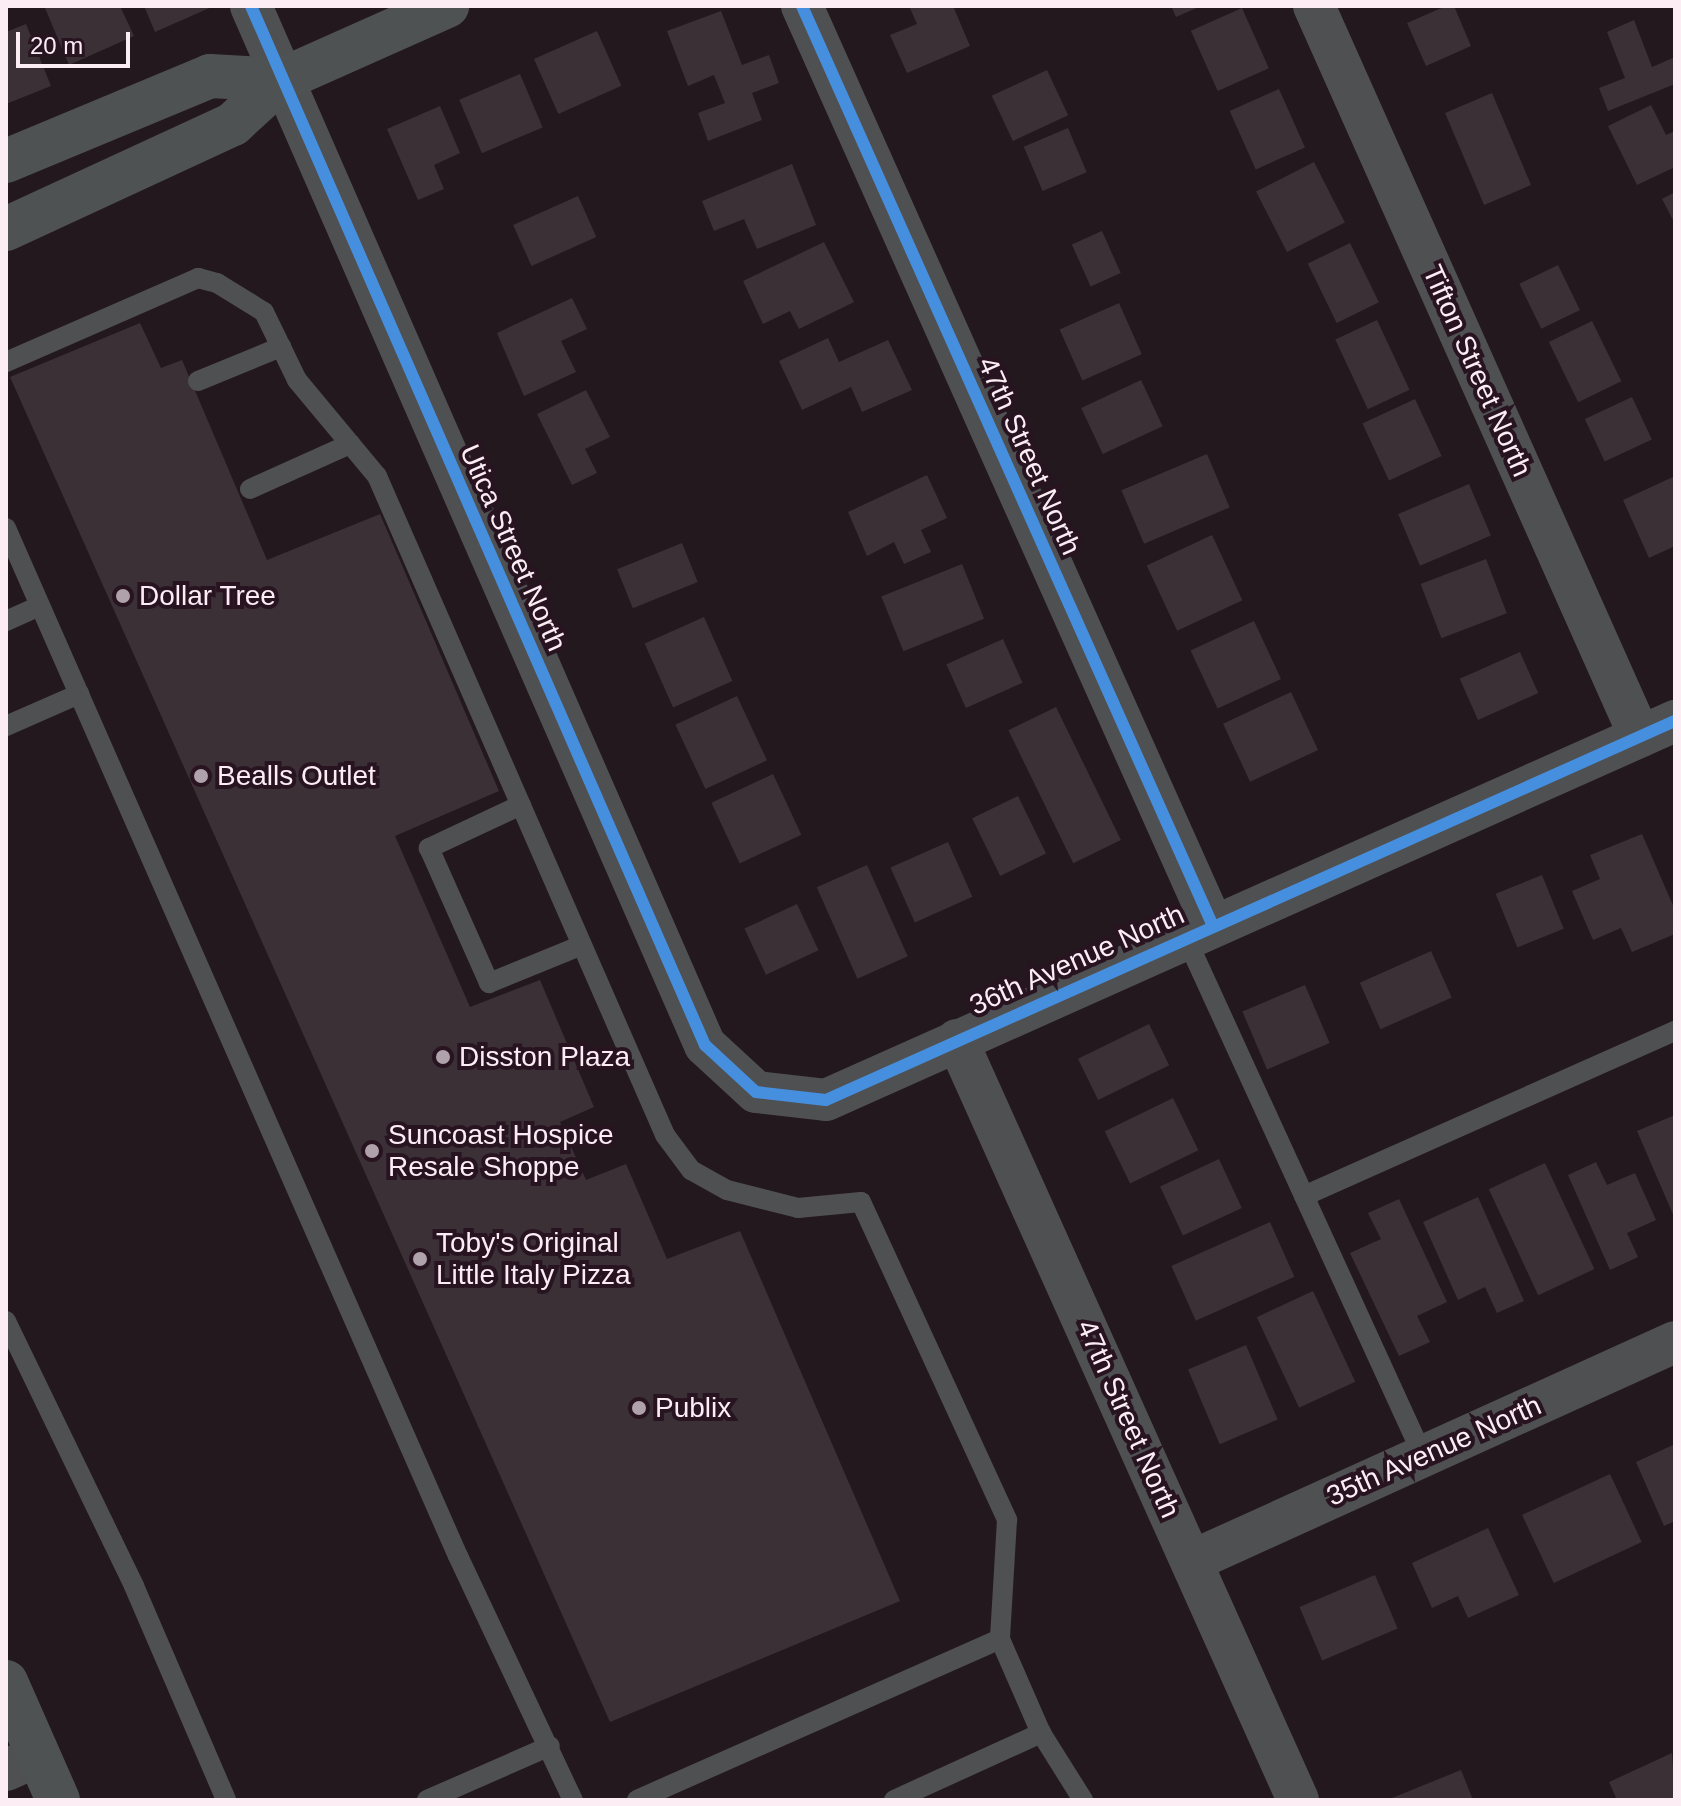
<!DOCTYPE html>
<html>
<head>
<meta charset="utf-8">
<style>
	body { margin:0 }
	#map { position:relative; width:1681px; height:1806px; overflow:hidden; background:#24181f; font-family:Arial,sans-serif }
	div>[style] { position:absolute }
	.building>* { inset:0; background:#3a3036; transform-origin:0 0 }
	.lane>* { height:20px; margin:-10px; padding:0 10px; transform-origin:10px; border-radius:10px; background:#4f5052 }
	.street>* { height:42px; margin:-21px; padding:0 21px; transform-origin:21px; border-radius:21px; background:#4f5052 }
	.secondary>* { height:44px; margin:-22px; padding:0 22px; transform-origin:22px; border-radius:22px; background:#4f5253 }
	.cycleway>* { height:12px; margin:-6px; padding:0 6px; transform-origin:6px; border-radius:6px; background:#468fdf }
	.dots>* { width:22px; height:22px; translate:-50% -50%; box-sizing:border-box; border:4px solid #281420; border-radius:50% }
	span { translate:-50% -50%; white-space:nowrap; text-align:center; line-height:1.15; -webkit-text-stroke:8px #281420; paint-order:stroke }
	.street-label { font-size:28px; color:#fcedf5 }
	.poi-label { font-size:28px; color:#fcedf5 }
	.left { translate:0 -50%; text-align:left }
	.frame { position:absolute; inset:0; border:8px solid #fcedf5; pointer-events:none }
	.scale { position:absolute; left:16px; top:32px; width:114px; height:36px; box-sizing:border-box; border:4px solid #fcedf5; border-top:0; padding-left:10px; font-size:24px; line-height:28px; white-space:nowrap; color:#fcedf5; -webkit-text-stroke:6px #281420; paint-order:stroke }
</style>
</head>
<body>
<div id="map">
	<div class="building">
		<i style="clip-path:polygon(50px 6px,120px 6px,134px 36px,69px 65px,45px 8px)"></i>
		<i style="clip-path:polygon(144px 6px,214px 6px,155px 32px)"></i>
		<i style="clip-path:polygon(909px 6px,953px 6px,970px 46px,907px 73px,890px 35px,917px 24px)"></i>
		<i style="clip-path:polygon(1171px 6px,1201px 6px,1176px 17px)"></i>
		<i style="clip-path:polygon(1446px 6px,1454px 6px,1471px 46px,1426px 66px,1407px 23px)"></i>
		<i style="left:1242px;top:8px;width:66px;height:56px;rotate:66deg"></i>
		<i style="clip-path:polygon(721px 11px,742px 65px,769px 55px,779px 83px,752px 93px,762px 120px,708px 141px,698px 113px,725px 103px,714px 75px,688px 86px,667px 31px)"></i>
		<i style="clip-path:polygon(1634px 20px,1652px 67px,1675px 57px,1675px 84px,1608px 111px,1599px 88px,1625px 78px,1607px 32px)"></i>
		<i style="clip-path:polygon(26px 24px,51px 86px,6px 104px,6px 32px)"></i>
		<i style="left:597px;top:31px;width:60px;height:69px;rotate:66deg"></i>
		<i style="left:1047px;top:70px;width:50px;height:61px;rotate:65deg"></i>
		<i style="left:520px;top:74px;width:58px;height:66px;rotate:67deg"></i>
		<i style="left:1279px;top:89px;width:64px;height:54px;rotate:66deg"></i>
		<i style="left:1492px;top:93px;width:100px;height:51px;rotate:67deg"></i>
		<i style="clip-path:polygon(1651px 105px,1666px 135px,1675px 131px,1675px 167px,1637px 185px,1608px 126px)"></i>
		<i style="clip-path:polygon(440px 106px,460px 153px,434px 165px,444px 189px,418px 200px,387px 129px)"></i>
		<i style="left:1068px;top:128px;width:48px;height:48px;rotate:67deg"></i>
		<i style="left:1314px;top:162px;width:68px;height:65px;rotate:63deg"></i>
		<i style="clip-path:polygon(792px 164px,816px 225px,757px 249px,744px 219px,714px 231px,702px 201px)"></i>
		<i style="clip-path:polygon(1675px 192px,1675px 224px,1662px 199px)"></i>
		<i style="left:578px;top:196px;width:45px;height:71px;rotate:66deg"></i>
		<i style="left:1102px;top:231px;width:46px;height:33px;rotate:66deg"></i>
		<i style="clip-path:polygon(824px 242px,854px 302px,799px 329px,790px 311px,763px 324px,743px 281px)"></i>
		<i style="left:1350px;top:243px;width:66px;height:47px;rotate:64deg"></i>
		<i style="left:1558px;top:265px;width:50px;height:43px;rotate:64deg"></i>
		<i style="clip-path:polygon(572px 298px,587px 329px,561px 341px,576px 372px,524px 396px,497px 333px)"></i>
		<i style="left:1119px;top:303px;width:56px;height:65px;rotate:66deg"></i>
		<i style="left:1377px;top:320px;width:77px;height:46px;rotate:65deg"></i>
		<i style="left:1592px;top:321px;width:67px;height:48px;rotate:64deg"></i>
		<i style="clip-path:polygon(140px 323px,161px 368px,182px 360px,267px 560px,380px 514px,499px 791px,395px 836px,470px 1007px,540px 980px,594px 1107px,560px 1122px,586px 1180px,626px 1164px,667px 1259px,740px 1231px,900px 1601px,610px 1722px,10px 377px)"></i>
		<i style="clip-path:polygon(828px 338px,839px 362px,888px 340px,912px 390px,862px 412px,851px 387px,802px 410px,779px 361px)"></i>
		<i style="left:1141px;top:380px;width:51px;height:66px;rotate:65deg"></i>
		<i style="clip-path:polygon(586px 390px,610px 437px,585px 449px,597px 473px,572px 485px,537px 414px)"></i>
		<i style="left:1632px;top:397px;width:47px;height:52px;rotate:65deg"></i>
		<i style="left:1415px;top:399px;width:63px;height:58px;rotate:65deg"></i>
		<i style="left:1207px;top:454px;width:58px;height:93px;rotate:67deg"></i>
		<i style="clip-path:polygon(927px 475px,947px 518px,921px 530px,931px 552px,904px 564px,894px 542px,867px 556px,848px 512px)"></i>
		<i style="clip-path:polygon(1675px 476px,1675px 546px,1649px 558px,1623px 500px)"></i>
		<i style="left:1469px;top:484px;width:56px;height:77px;rotate:67deg"></i>
		<i style="left:1212px;top:535px;width:72px;height:72px;rotate:65deg"></i>
		<i style="left:682px;top:543px;width:42px;height:70px;rotate:68deg"></i>
		<i style="left:1486px;top:559px;width:58px;height:70px;rotate:69deg"></i>
		<i style="left:962px;top:564px;width:59px;height:87px;rotate:68deg"></i>
		<i style="left:704px;top:617px;width:70px;height:65px;rotate:66deg"></i>
		<i style="left:1254px;top:621px;width:64px;height:70px;rotate:65deg"></i>
		<i style="left:1003px;top:639px;width:48px;height:62px;rotate:66deg"></i>
		<i style="left:1520px;top:652px;width:45px;height:66px;rotate:66deg"></i>
		<i style="left:1291px;top:692px;width:64px;height:75px;rotate:65deg"></i>
		<i style="left:737px;top:696px;width:71px;height:68px;rotate:65deg"></i>
		<i style="left:1056px;top:707px;width:148px;height:53px;rotate:64deg"></i>
		<i style="left:773px;top:774px;width:67px;height:68px;rotate:65deg"></i>
		<i style="left:1018px;top:796px;width:64px;height:51px;rotate:64deg"></i>
		<i style="clip-path:polygon(1642px 834px,1675px 910px,1675px 934px,1632px 952px,1621px 928px,1593px 940px,1572px 891px,1600px 879px,1590px 855px)"></i>
		<i style="left:948px;top:842px;width:60px;height:63px;rotate:66deg"></i>
		<i style="left:867px;top:865px;width:100px;height:55px;rotate:66deg"></i>
		<i style="left:1542px;top:875px;width:58px;height:50px;rotate:68deg"></i>
		<i style="left:797px;top:904px;width:51px;height:58px;rotate:65deg"></i>
		<i style="left:1431px;top:951px;width:51px;height:78px;rotate:66deg"></i>
		<i style="left:1305px;top:985px;width:63px;height:68px;rotate:67deg"></i>
		<i style="left:1149px;top:1024px;width:46px;height:79px;rotate:64deg"></i>
		<i style="left:1173px;top:1098px;width:58px;height:76px;rotate:64deg"></i>
		<i style="clip-path:polygon(1675px 1115px,1675px 1219px,1637px 1131px)"></i>
		<i style="left:1219px;top:1159px;width:54px;height:65px;rotate:65deg"></i>
		<i style="clip-path:polygon(1596px 1162px,1607px 1185px,1635px 1173px,1656px 1220px,1627px 1233px,1638px 1257px,1610px 1270px,1568px 1175px)"></i>
		<i style="left:1545px;top:1163px;width:117px;height:62px;rotate:65deg"></i>
		<i style="clip-path:polygon(1478px 1197px,1524px 1301px,1497px 1313px,1485px 1287px,1458px 1300px,1423px 1222px)"></i>
		<i style="clip-path:polygon(1399px 1199px,1447px 1302px,1417px 1316px,1430px 1342px,1399px 1356px,1350px 1253px,1381px 1239px,1368px 1213px)"></i>
		<i style="left:1270px;top:1222px;width:60px;height:108px;rotate:66deg"></i>
		<i style="left:1313px;top:1291px;width:100px;height:62px;rotate:65deg"></i>
		<i style="left:1246px;top:1345px;width:81px;height:63px;rotate:67deg"></i>
		<i style="clip-path:polygon(1675px 1444px,1675px 1521px,1664px 1526px,1636px 1462px)"></i>
		<i style="left:1610px;top:1474px;width:75px;height:97px;rotate:65deg"></i>
		<i style="clip-path:polygon(1488px 1528px,1519px 1595px,1468px 1618px,1458px 1596px,1432px 1608px,1412px 1563px)"></i>
		<i style="left:1375px;top:1575px;width:58px;height:82px;rotate:67deg"></i>
		<i style="clip-path:polygon(1672px 1753px,1675px 1800px,1617px 1800px,1609px 1782px)"></i>
		<i style="clip-path:polygon(1461px 1770px,1473px 1800px,1387px 1800px)"></i>
	</div>
	<div class="lane">
		<i style="left:6px;top:362px;width:210px;rotate:-23.6deg"></i>
		<i style="left:198px;top:278px;width:20px;rotate:15deg"></i>
		<i style="left:217px;top:283px;width:55px;rotate:31.7deg"></i>
		<i style="left:264px;top:312px;width:76px;rotate:64.1deg"></i>
		<i style="left:297px;top:380px;width:125px;rotate:50.2deg"></i>
		<i style="left:377px;top:476px;width:719px;rotate:66.39deg"></i>
		<i style="left:665px;top:1135px;width:44px;rotate:53.4deg"></i>
		<i style="left:691px;top:1170px;width:41px;rotate:29.1deg"></i>
		<i style="left:727px;top:1190px;width:73px;rotate:14.2deg"></i>
		<i style="left:798px;top:1208px;width:63px;rotate:-5.4deg"></i>
		<i style="left:861px;top:1202px;width:350px;rotate:65.3deg"></i>
		<i style="left:1007px;top:1520px;width:119px;rotate:93.4deg"></i>
		<i style="left:1000px;top:1639px;width:397px;rotate:156.1deg"></i>
		<i style="left:198px;top:381px;width:90px;rotate:-22.3deg"></i>
		<i style="left:250px;top:489px;width:110px;rotate:-24.2deg"></i>
		<i style="left:6px;top:528px;width:1123px;rotate:66.27deg"></i>
		<i style="left:458px;top:1556px;width:270px;rotate:64.8deg"></i>
		<i style="left:6px;top:621px;width:37px;rotate:-24deg"></i>
		<i style="left:6px;top:726px;width:80px;rotate:-23.7deg"></i>
		<i style="left:521px;top:805px;width:102px;rotate:154.9deg"></i>
		<i style="left:429px;top:848px;width:148px;rotate:66deg"></i>
		<i style="left:489px;top:983px;width:100px;rotate:-22.2deg"></i>
		<i style="left:1186px;top:938px;width:570px;rotate:65.41deg"></i>
		<i style="left:1304px;top:1196px;width:406px;rotate:-24deg"></i>
		<i style="left:6px;top:1321px;width:294px;rotate:64.2deg"></i>
		<i style="left:134px;top:1586px;width:233px;rotate:66.7deg"></i>
		<i style="left:1041px;top:1733px;width:79px;rotate:57.9deg"></i>
		<i style="left:427px;top:1800px;width:134px;rotate:-23.7deg"></i>
		<i style="left:894px;top:1800px;width:162px;rotate:-24.5deg"></i>
		<i style="left:1041px;top:1733px;width:103px;rotate:-113.6deg"></i>
	</div>
	<div class="street">
		<i style="left:251px;top:6px;width:1134px;rotate:66.4deg"></i>
		<i style="left:705px;top:1045px;width:69px;rotate:42.7deg"></i>
		<i style="left:756px;top:1092px;width:70px;rotate:6.5deg"></i>
		<i style="left:826px;top:1100px;width:930px;rotate:-24.06deg"></i>
		<i style="left:802px;top:6px;width:1008px;rotate:65.93deg"></i>
		<i style="left:1314px;top:6px;width:800px;rotate:65.96deg"></i>
		<i style="left:957px;top:1040px;width:833px;rotate:65.83deg"></i>
		<i style="left:1192px;top:1561px;width:530px;rotate:-24.39deg"></i>
		<i style="left:6px;top:1770px;width:36px;rotate:-24deg"></i>
	</div>
	<div class="secondary">
		<i style="left:6px;top:161px;width:221px;rotate:-22.6deg"></i>
		<i style="left:210px;top:76px;width:71px;rotate:3.2deg"></i>
		<i style="left:6px;top:229px;width:250px;rotate:-24.8deg"></i>
		<i style="left:233px;top:124px;width:65px;rotate:-42.5deg"></i>
		<i style="left:281px;top:80px;width:182px;rotate:-24deg"></i>
		<i style="left:6px;top:1682px;width:129px;rotate:66.2deg"></i>
	</div>
	<div class="cycleway">
		<i style="left:251px;top:6px;width:1134px;rotate:66.4deg"></i>
		<i style="left:705px;top:1045px;width:69px;rotate:42.7deg"></i>
		<i style="left:756px;top:1092px;width:70px;rotate:6.5deg"></i>
		<i style="left:826px;top:1100px;width:930px;rotate:-24.06deg"></i>
		<i style="left:802px;top:6px;width:1008px;rotate:65.93deg"></i>
	</div>
	<div class="dots">
		<i style="left:123px;top:596px;background:#b0a2aa"></i>
		<i style="left:201px;top:776px;background:#b0a2aa"></i>
		<i style="left:443px;top:1057px;background:#b0a2aa"></i>
		<i style="left:372px;top:1151px;background:#b0a2aa"></i>
		<i style="left:420px;top:1259px;background:#b0a2aa"></i>
		<i style="left:639px;top:1408px;background:#b0a2aa"></i>
	</div>
	<div class="street-label">
		<span style="left:1477px;top:371px;rotate:66deg">Tifton Street North</span>
		<span style="left:1029px;top:456px;rotate:66deg">47th Street North</span>
		<span style="left:513px;top:548px;rotate:66deg">Utica Street North</span>
		<span style="left:1077px;top:960px;rotate:-24deg">36th Avenue North</span>
		<span style="left:1128px;top:1419px;rotate:66deg">47th Street North</span>
		<span style="left:1434px;top:1451px;rotate:-24deg">35th Avenue North</span>
	</div>
	<div class="poi-label">
		<span class="left" style="left:139px;top:596px">Dollar Tree</span>
		<span class="left" style="left:217px;top:776px">Bealls Outlet</span>
		<span class="left" style="left:459px;top:1057px">Disston Plaza</span>
		<span class="left" style="left:388px;top:1151px">Suncoast Hospice<br>Resale Shoppe</span>
		<span class="left" style="left:436px;top:1259px">Toby's Original<br>Little Italy Pizza</span>
		<span class="left" style="left:655px;top:1408px">Publix</span>
	</div>
	<div class="frame"></div>
	<div class="scale">20 m</div>
</div>
</body>
</html>
